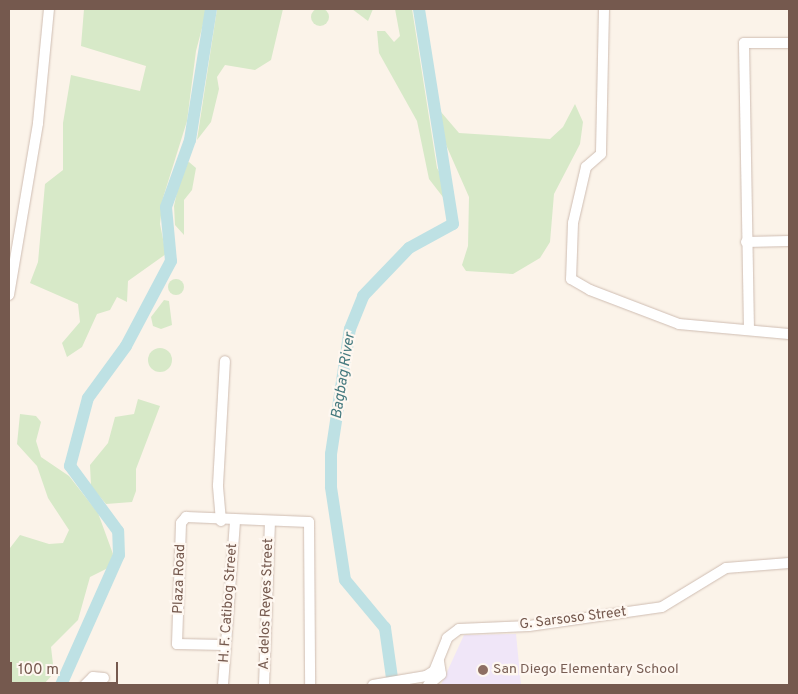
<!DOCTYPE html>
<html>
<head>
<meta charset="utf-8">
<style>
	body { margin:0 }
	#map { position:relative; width:798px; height:694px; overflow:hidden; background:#fbf3e9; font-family:Overpass,sans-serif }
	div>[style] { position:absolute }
	.education>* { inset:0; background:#f0e6f8 }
	.green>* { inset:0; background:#d7e9c8 }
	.round { border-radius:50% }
	.river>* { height:12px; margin:-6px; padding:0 6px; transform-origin:6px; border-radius:6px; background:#bee1e4 }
	.roads { filter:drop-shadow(0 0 1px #cfbdb2) drop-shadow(0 0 1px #cfbdb2) }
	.minor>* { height:10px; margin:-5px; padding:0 5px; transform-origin:5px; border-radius:5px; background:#fff }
	.dots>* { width:14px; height:14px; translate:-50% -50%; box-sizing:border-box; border:2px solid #fef7f0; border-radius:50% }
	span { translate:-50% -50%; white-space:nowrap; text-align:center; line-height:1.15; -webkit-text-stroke:4.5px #fef7f0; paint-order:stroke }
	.street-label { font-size:14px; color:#75594e }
	.education-label { font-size:14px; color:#785e54 }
	.left { translate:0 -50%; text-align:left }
	.water-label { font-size:15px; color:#457a7f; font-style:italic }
	.frame { position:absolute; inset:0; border:10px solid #75594e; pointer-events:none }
	.scale { position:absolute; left:10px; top:662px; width:108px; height:22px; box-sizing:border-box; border:2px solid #75594e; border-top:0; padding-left:6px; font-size:15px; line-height:18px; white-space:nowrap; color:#75594e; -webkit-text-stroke:4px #fef7f0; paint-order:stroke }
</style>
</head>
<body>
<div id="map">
	<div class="education">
		<i style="clip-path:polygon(516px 634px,521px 685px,441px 685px,464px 635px)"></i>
	</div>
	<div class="green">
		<i class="round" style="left:311px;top:8px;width:18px;height:18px"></i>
		<i style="clip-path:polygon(84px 9px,207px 9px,196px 51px,187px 121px,163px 198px,160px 224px,166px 254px,128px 281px,127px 302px,117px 297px,110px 310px,97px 314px,82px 347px,67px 357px,62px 343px,80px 322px,78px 304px,30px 283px,38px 262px,45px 184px,63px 170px,63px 123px,71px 75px,140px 91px,146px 66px,81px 46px)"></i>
		<i style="clip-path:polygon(217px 9px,283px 9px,271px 60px,255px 70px,225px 65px,217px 77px,219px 89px,211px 122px,197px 140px)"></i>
		<i style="clip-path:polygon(352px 9px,373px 9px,368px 21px)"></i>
		<i style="clip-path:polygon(395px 9px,412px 9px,437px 168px,451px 192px,446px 201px,429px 179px,417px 121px,379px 53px,377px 31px,385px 31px,394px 42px,400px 36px)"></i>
		<i style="clip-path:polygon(575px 104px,583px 122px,580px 144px,554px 194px,550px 242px,540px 258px,513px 274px,466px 271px,462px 265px,468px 246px,469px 197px,443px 138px,441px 112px,459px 133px,550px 139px,563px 127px)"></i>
		<i style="clip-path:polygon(189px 162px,196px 168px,192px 190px,184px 200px,184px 235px,175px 225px,174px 206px,183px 164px)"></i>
		<i class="round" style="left:168px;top:279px;width:16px;height:16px"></i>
		<i style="clip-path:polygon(164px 300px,169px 301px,172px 325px,161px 329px,153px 326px,151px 317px)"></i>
		<i class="round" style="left:148px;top:348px;width:24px;height:24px"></i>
		<i style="clip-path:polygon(138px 399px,160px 406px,136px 469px,136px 491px,132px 502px,106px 504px,91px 486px,90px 465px,108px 443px,115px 417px,134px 414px)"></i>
		<i style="clip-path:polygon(20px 414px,36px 416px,41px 422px,36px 441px,41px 457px,69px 476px,98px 513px,113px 554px,108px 568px,90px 577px,78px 620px,51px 647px,54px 673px,43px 685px,9px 685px,10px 548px,20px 535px,49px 544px,63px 543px,69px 530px,48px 498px,37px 466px,17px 444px)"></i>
	</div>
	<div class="river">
		<i style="left:61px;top:685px;width:142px;rotate:-66deg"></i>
		<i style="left:119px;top:555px;width:24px;rotate:-92deg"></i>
		<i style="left:118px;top:531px;width:81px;rotate:-126.4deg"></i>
		<i style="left:70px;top:466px;width:70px;rotate:-75.2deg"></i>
		<i style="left:88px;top:398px;width:64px;rotate:-53.8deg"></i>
		<i style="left:126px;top:346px;width:96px;rotate:-62.1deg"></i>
		<i style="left:171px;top:261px;width:54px;rotate:-95.3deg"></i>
		<i style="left:166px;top:207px;width:71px;rotate:-70.3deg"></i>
		<i style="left:190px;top:140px;width:133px;rotate:-80.9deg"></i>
		<i style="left:393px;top:685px;width:58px;rotate:-98deg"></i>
		<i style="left:385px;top:628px;width:62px;rotate:-129.8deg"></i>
		<i style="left:345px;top:580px;width:94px;rotate:-98.6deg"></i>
		<i style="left:331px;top:487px;width:33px;rotate:-90deg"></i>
		<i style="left:331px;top:454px;width:126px;rotate:-81.4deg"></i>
		<i style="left:350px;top:329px;width:35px;rotate:-68deg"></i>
		<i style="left:363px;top:296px;width:66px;rotate:-46.2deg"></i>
		<i style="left:409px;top:248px;width:50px;rotate:-28.6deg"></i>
		<i style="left:453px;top:224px;width:218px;rotate:-99deg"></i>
	</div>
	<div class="roads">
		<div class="minor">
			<i style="left:604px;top:9px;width:145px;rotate:91.2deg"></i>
			<i style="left:601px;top:154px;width:20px;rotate:139deg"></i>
			<i style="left:586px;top:167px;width:57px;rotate:103.1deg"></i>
			<i style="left:573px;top:223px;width:56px;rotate:92deg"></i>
			<i style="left:571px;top:279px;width:22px;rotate:30deg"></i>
			<i style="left:590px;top:290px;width:95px;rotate:20.9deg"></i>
			<i style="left:679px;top:324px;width:110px;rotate:5.2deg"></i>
			<i style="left:746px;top:242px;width:43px;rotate:-1.3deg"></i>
			<i style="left:9px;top:295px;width:174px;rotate:-80.4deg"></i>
			<i style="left:38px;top:123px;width:115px;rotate:-84.5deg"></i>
			<i style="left:749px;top:330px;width:287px;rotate:-91deg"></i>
			<i style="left:744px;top:43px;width:45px"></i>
			<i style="left:221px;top:521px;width:36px;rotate:-95deg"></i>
			<i style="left:218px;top:485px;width:124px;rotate:-86.8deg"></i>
			<i style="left:225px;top:645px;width:48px;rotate:-178.8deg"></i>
			<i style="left:177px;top:644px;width:121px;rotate:-88.1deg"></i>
			<i style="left:181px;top:523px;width:8px;rotate:-50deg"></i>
			<i style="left:186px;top:517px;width:123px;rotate:2.3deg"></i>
			<i style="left:309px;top:522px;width:163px;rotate:89.6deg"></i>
			<i style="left:85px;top:685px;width:11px;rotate:-45deg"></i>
			<i style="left:93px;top:677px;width:11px;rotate:5deg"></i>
			<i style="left:223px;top:685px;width:164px;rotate:-85.8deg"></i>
			<i style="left:264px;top:685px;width:161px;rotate:-87.9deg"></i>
			<i style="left:373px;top:685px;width:54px;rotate:-9.6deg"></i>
			<i style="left:426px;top:676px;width:9px;rotate:-32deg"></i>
			<i style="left:434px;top:671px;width:35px;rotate:-68deg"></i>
			<i style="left:447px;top:638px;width:15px;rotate:-37deg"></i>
			<i style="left:459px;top:629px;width:70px;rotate:-2.5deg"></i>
			<i style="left:529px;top:626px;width:134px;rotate:-8.1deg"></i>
			<i style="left:662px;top:607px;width:75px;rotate:-31.4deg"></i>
			<i style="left:726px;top:568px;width:63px;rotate:-4.5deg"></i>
			<i style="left:428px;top:685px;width:17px;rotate:-40deg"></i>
			<i style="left:441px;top:674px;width:13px;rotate:-99deg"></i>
		</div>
	</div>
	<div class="dots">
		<i style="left:483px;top:670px;background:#8d6e63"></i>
	</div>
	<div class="street-label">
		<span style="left:180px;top:579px;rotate:-88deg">Plaza Road</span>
		<span style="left:229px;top:603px;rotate:-86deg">H. F. Catibog Street</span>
		<span style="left:267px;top:604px;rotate:-88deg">A. delos Reyes Street</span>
		<span style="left:573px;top:619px;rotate:-7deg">G. Sarsoso Street</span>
	</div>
	<div class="education-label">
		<span class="left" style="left:493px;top:670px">San Diego Elementary School</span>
	</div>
	<div class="water-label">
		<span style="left:344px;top:376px;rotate:-81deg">Bagbag River</span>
	</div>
	<div class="frame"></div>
	<div class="scale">100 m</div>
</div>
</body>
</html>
